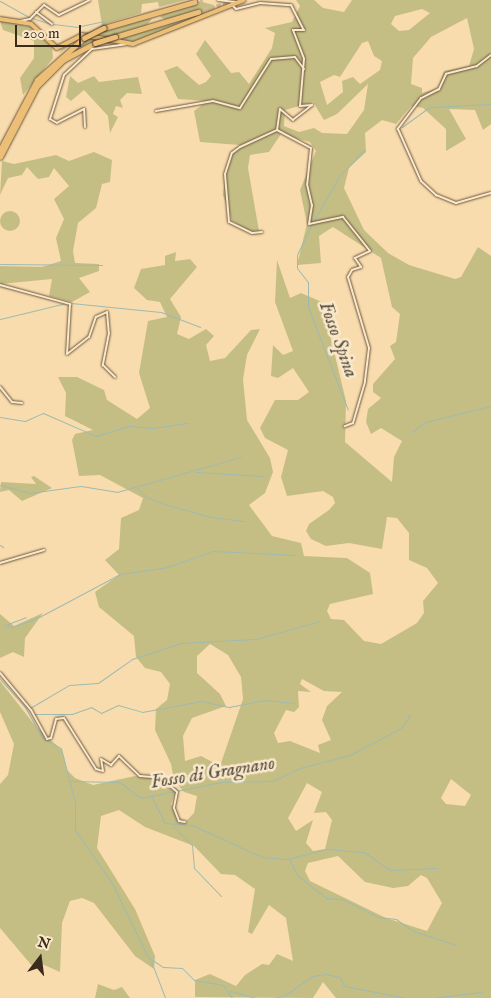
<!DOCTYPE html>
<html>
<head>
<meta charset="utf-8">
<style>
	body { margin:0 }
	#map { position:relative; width:491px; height:998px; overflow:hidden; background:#f9dcad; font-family:"IM FELL English",serif }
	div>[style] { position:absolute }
	.green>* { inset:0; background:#c5be84 }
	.round { border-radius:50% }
	.stream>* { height:1px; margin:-0.5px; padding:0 0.5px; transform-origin:0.5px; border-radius:0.5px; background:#9ebab0 }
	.highway-tunnel>* { height:4.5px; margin-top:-2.25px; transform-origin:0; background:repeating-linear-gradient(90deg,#d3b990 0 4.5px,transparent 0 6.5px) }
	.roads { filter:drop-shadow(0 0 1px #6a5740) drop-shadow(0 0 1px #6a5740) }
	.street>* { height:2px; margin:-1px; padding:0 1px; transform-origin:1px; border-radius:1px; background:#fbe8ca }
	.primary>* { height:4px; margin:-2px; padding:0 2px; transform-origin:2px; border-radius:2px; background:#ecbe76 }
	.highway>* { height:4.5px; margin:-2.25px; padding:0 2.25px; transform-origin:2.25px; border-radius:2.25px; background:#ecbe76 }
	.bridges { filter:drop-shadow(0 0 1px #3b2b1c) drop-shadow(0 0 1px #3b2b1c) }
	.highway-bridge>* { height:4.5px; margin:-2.25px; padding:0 2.25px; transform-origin:2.25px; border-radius:2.25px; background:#ecbe76 }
	span { translate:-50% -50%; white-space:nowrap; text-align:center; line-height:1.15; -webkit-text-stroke:5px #fbe8ca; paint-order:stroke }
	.water-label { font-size:19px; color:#544f41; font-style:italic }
	.north { position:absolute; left:15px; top:933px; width:50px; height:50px; -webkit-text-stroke:4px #fbe8ca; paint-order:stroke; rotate:15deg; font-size:14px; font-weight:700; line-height:20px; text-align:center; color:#3b2b1c }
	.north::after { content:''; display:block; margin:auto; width:18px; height:22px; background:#3b2b1c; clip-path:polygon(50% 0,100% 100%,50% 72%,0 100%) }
	.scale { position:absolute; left:15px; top:25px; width:66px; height:22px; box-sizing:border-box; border:2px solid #3b2b1c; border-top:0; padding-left:6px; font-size:15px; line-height:18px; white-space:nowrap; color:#3b2b1c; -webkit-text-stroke:4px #fbe8ca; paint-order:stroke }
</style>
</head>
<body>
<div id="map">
	<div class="green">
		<i style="clip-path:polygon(98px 0,186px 0,159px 7px,158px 2px,142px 4px,141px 13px,102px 25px)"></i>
		<i style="clip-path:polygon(194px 0,214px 5px,212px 13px,135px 43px,95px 34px,141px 18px,152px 19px,146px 26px,167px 20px,160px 17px,165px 12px)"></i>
		<i style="clip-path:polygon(evenodd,296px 0,314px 0,323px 8px,344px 12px,352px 0,491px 0,491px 124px,483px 130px,475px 110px,449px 109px,466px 139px,446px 151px,446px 129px,423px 108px,411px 106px,396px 124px,382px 120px,365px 133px,366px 152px,349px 168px,344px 188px,364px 230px,388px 253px,409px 265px,455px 279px,461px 277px,478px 247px,491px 256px,491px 998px,336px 998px,323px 982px,313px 998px,195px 997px,195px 980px,210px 974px,236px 986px,245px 975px,262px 964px,269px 965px,277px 954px,293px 961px,286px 918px,269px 905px,252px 934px,248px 932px,255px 889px,235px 875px,221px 874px,194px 846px,145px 827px,119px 810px,101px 816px,97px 848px,135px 909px,155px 956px,154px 969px,135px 956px,94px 903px,82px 898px,70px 901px,62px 923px,60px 972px,35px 961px,33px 967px,0 928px,0 784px,8px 775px,14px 744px,0 712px,0 681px,37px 728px,62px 750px,67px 770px,75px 778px,93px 785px,135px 776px,161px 780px,175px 793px,171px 804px,178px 822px,183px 824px,194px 813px,197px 796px,184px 792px,174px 780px,171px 764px,155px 730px,156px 709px,167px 700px,170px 684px,161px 672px,145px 668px,136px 657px,134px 636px,99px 607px,95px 592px,119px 575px,105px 560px,119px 549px,121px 518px,139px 510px,143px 498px,100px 475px,79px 476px,72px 440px,75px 434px,93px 430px,65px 416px,66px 393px,58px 377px,77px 377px,104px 390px,107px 400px,137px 419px,150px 408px,139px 373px,148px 321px,167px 317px,160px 302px,147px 300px,134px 288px,141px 269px,165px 265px,165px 256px,176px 252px,175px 261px,190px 259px,197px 267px,170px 299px,181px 317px,177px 334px,189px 339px,206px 329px,214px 336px,206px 345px,210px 361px,225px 358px,251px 330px,260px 329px,247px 355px,243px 379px,247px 420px,270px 458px,273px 472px,265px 493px,249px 505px,272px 536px,301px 543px,304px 556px,347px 558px,370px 573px,373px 594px,330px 604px,327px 611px,331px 619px,344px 620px,364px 641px,381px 644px,417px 623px,424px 613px,423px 601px,438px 583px,427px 568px,409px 560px,409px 533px,397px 518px,387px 517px,382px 549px,349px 543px,326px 546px,311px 539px,306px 531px,309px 524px,329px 510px,335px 503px,333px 497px,323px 491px,287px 496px,281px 477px,288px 450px,265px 438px,260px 428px,275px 400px,298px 400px,309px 392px,293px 368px,278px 378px,271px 376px,273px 345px,283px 355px,293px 351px,275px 302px,277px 260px,290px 298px,301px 293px,322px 302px,346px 401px,345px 442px,392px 482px,394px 457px,402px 441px,381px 428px,371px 434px,366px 422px,368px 409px,381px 398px,373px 392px,373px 384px,395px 359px,390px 346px,396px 342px,400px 314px,392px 307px,381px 258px,333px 227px,319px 236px,321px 263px,297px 265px,307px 224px,300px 190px,316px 151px,310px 142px,281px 134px,269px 152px,250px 155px,248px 168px,259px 231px,251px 232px,232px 221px,223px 195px,225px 176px,232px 152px,240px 145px,200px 142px,194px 111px,207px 101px,178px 99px,164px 71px,177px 66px,199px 85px,206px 82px,211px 76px,196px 54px,205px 40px,231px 73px,239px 72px,249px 84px,272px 48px,275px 33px,265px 28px,292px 22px,300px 6px,296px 0,422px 9px,430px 13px,409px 30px,399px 31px,391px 24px,395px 16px,422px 9px,296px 0,467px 18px,474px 49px,469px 66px,444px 71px,438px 88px,422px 93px,422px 88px,411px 84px,413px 58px,431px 37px,467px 18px,296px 0,368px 41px,374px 56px,382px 61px,380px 70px,360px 84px,353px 77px,342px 81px,343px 92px,327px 105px,320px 82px,334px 75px,340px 77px,362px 43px,368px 41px,296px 0,368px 84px,364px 110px,347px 134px,322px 133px,314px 128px,299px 132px,284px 126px,285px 110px,313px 102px,324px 120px,337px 114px,368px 84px,296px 0,210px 644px,228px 655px,241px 677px,243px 699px,220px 766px,201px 756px,185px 761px,183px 736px,192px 718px,226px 706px,220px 694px,197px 673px,197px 656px,210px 644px,296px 0,302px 679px,324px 691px,342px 692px,327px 706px,322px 720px,331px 740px,318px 745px,320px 753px,290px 741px,278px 743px,274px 733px,286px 710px,294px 712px,299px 707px,298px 691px,311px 692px,300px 684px,302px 679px,296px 0,451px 779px,471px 795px,465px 806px,446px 804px,441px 798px,451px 779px,296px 0,307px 783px,322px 792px,314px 813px,326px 812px,332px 820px,325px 849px,313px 851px,306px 843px,313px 820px,296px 831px,288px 818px,307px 783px,296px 0,338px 856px,365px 882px,393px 888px,408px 886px,421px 875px,427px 878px,442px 903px,427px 931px,386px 918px,310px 881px,305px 871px,308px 863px,338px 856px)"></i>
		<i style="clip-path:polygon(0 21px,31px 27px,52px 47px,53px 58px,23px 95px,20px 78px,34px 58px,34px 41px,3px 30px)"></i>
		<i style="clip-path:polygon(81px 37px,101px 39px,116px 46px,95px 41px,67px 55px,81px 38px,59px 53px,69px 41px)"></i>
		<i style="clip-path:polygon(70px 76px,78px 83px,94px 76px,99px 82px,138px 77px,142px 94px,127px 93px,120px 100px,123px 108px,116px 106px,113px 114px,118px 117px,110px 133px,108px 116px,84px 90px,71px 101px,66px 97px)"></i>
		<i style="clip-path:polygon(94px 152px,112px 160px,110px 182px,102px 184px,96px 208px,78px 223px,73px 251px,75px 263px,99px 264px,99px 271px,79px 278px,90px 292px,72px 302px,49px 296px,52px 279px,0 284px,0 266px,42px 267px,61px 261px,56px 238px,64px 219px,54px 199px,69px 186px,54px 168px,49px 177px,38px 179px,27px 167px,22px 175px,8px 178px,0 195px,2px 161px,14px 164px,56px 155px,69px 161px)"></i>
		<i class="round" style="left:0;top:211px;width:20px;height:20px"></i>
		<i style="clip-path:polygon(34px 476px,52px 488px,22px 501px,9px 490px,0 492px,1px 482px,36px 484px,31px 477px)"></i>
		<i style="clip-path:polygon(43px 613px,25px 638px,24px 657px,13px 652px,0 658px,0 614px,14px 626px)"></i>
		<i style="clip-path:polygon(98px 984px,114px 990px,122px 987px,130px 998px,95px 998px)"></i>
	</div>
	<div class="stream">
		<i style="left:0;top:1px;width:33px;rotate:29deg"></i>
		<i style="left:32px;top:18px;width:19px;rotate:18deg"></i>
		<i style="left:53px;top:24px;width:23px;rotate:7deg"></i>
		<i style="left:76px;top:27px;width:29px;rotate:-12deg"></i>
		<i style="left:402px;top:127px;width:34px;rotate:-36deg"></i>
		<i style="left:430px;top:107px;width:61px;rotate:-2.8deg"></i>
		<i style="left:313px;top:222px;width:54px;rotate:-60.1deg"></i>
		<i style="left:340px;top:175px;width:35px;rotate:-46deg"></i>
		<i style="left:312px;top:224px;width:34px;rotate:116deg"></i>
		<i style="left:297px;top:255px;width:13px;rotate:90deg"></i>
		<i style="left:297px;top:268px;width:18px;rotate:52deg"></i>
		<i style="left:308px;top:282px;width:25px;rotate:90deg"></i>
		<i style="left:308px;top:307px;width:110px;rotate:68.8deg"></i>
		<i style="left:0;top:264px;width:102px;rotate:0.6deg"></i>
		<i style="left:71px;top:303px;width:90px;rotate:5.7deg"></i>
		<i style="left:161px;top:312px;width:42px;rotate:21deg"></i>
		<i style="left:0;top:319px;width:68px;rotate:-13.6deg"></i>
		<i style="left:0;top:417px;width:25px;rotate:9deg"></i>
		<i style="left:25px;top:421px;width:20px;rotate:-24deg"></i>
		<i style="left:43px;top:413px;width:58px;rotate:23.5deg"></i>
		<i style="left:96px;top:436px;width:34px;rotate:-17deg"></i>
		<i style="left:129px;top:426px;width:23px;rotate:5deg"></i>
		<i style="left:152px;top:428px;width:36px;rotate:-8deg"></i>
		<i style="left:412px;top:432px;width:16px;rotate:-38deg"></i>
		<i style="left:425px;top:422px;width:68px;rotate:-13.6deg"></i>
		<i style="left:196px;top:472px;width:67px;rotate:3.4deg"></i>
		<i style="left:0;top:485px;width:30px;rotate:15deg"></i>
		<i style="left:29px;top:493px;width:52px;rotate:-7.7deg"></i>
		<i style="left:81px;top:486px;width:36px;rotate:9deg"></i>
		<i style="left:117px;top:492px;width:129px;rotate:-15.8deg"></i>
		<i style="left:137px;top:488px;width:13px;rotate:45deg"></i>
		<i style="left:146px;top:497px;width:23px;rotate:20deg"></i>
		<i style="left:168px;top:505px;width:44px;rotate:15.9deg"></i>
		<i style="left:210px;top:517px;width:35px;rotate:7deg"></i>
		<i style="left:0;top:545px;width:4px;rotate:34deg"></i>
		<i style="left:8px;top:624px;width:19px;rotate:-21deg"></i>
		<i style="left:5px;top:625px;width:8px;rotate:14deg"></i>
		<i style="left:13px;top:627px;width:30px;rotate:-21deg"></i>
		<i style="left:41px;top:616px;width:89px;rotate:-28deg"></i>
		<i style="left:120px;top:574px;width:49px;rotate:-8.3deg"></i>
		<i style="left:168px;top:567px;width:48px;rotate:-19.6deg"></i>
		<i style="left:213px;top:551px;width:82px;rotate:2.8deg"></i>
		<i style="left:0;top:679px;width:38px;rotate:48deg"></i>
		<i style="left:25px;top:707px;width:35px;rotate:61deg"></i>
		<i style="left:42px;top:738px;width:21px;rotate:28deg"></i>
		<i style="left:61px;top:748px;width:57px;rotate:75.7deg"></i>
		<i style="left:75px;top:803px;width:27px;rotate:90deg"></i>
		<i style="left:75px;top:830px;width:65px;rotate:55.1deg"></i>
		<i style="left:112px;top:883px;width:82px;rotate:64.1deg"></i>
		<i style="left:148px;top:957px;width:18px;rotate:34deg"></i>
		<i style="left:163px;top:967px;width:19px;rotate:3deg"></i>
		<i style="left:182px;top:968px;width:17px;rotate:45deg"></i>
		<i style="left:194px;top:980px;width:29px;rotate:10deg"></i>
		<i style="left:223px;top:985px;width:16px;rotate:55deg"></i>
		<i style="left:30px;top:708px;width:45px;rotate:-30.5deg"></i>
		<i style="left:69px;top:685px;width:29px;rotate:-4deg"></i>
		<i style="left:98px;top:683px;width:42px;rotate:-35.2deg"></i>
		<i style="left:132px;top:659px;width:52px;rotate:-18.1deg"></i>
		<i style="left:181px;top:643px;width:75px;rotate:-3.1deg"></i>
		<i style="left:256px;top:639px;width:66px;rotate:-15.7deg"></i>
		<i style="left:34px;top:714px;width:38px"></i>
		<i style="left:72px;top:714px;width:20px;rotate:-20deg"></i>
		<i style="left:91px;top:707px;width:12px;rotate:31deg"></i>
		<i style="left:101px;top:713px;width:19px;rotate:-25deg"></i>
		<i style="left:118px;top:705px;width:25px;rotate:16deg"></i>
		<i style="left:142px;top:712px;width:61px;rotate:-10.4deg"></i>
		<i style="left:202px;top:701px;width:28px;rotate:13deg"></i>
		<i style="left:229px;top:707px;width:37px;rotate:-11deg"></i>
		<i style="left:265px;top:700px;width:29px;rotate:6deg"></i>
		<i style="left:69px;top:781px;width:50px;rotate:1.1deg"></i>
		<i style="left:119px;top:782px;width:27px;rotate:36deg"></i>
		<i style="left:141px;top:798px;width:82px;rotate:-11.3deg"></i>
		<i style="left:221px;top:782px;width:52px;rotate:-1.1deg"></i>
		<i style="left:273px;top:781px;width:30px;rotate:-26deg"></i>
		<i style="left:300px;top:768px;width:52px;rotate:-14.6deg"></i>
		<i style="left:350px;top:755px;width:58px;rotate:-27.9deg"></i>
		<i style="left:401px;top:728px;width:16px;rotate:-55deg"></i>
		<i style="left:152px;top:798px;width:28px;rotate:63deg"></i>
		<i style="left:165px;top:823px;width:27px;rotate:4deg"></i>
		<i style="left:192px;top:825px;width:77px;rotate:24.6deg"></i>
		<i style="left:262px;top:857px;width:25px;rotate:5deg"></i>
		<i style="left:287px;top:859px;width:41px;rotate:-14deg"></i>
		<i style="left:327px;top:849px;width:37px;rotate:5deg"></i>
		<i style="left:364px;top:852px;width:32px;rotate:35deg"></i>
		<i style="left:390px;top:870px;width:46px;rotate:-2.5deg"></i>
		<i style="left:172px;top:825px;width:28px;rotate:45deg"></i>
		<i style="left:192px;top:845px;width:23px;rotate:85deg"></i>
		<i style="left:194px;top:868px;width:39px;rotate:46deg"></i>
		<i style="left:289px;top:859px;width:18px;rotate:63deg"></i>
		<i style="left:297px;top:875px;width:37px;rotate:38deg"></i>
		<i style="left:326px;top:898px;width:16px;rotate:4deg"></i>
		<i style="left:342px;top:899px;width:40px;rotate:26.6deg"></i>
		<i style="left:378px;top:917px;width:18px;rotate:6deg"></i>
		<i style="left:396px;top:919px;width:21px;rotate:35deg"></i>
		<i style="left:413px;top:931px;width:45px;rotate:18deg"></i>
		<i style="left:151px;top:961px;width:40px;rotate:69deg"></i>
		<i style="left:230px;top:991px;width:27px;rotate:15deg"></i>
		<i style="left:272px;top:998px;width:12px;rotate:-9deg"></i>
		<i style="left:284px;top:996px;width:35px;rotate:-35deg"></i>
		<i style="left:313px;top:976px;width:13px;rotate:-9deg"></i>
		<i style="left:326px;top:974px;width:14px;rotate:12deg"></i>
		<i style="left:340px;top:977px;width:10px;rotate:66deg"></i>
		<i style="left:344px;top:986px;width:64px;rotate:10.8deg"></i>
		<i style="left:413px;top:998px;width:2px"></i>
		<i style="left:432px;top:998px;width:49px;rotate:-7deg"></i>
	</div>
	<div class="highway-tunnel">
		<i style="left:194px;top:2px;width:9px;rotate:-13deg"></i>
		<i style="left:198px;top:12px;width:42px;rotate:-16.7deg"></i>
	</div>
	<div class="roads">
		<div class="street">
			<i style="left:218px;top:0;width:17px;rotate:7deg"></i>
			<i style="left:233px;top:6px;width:4px;rotate:45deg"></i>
			<i style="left:236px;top:9px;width:25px;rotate:-14deg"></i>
			<i style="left:260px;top:3px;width:31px;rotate:4deg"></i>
			<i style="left:291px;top:5px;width:28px;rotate:63deg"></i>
			<i style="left:304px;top:30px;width:11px;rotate:180deg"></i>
			<i style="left:293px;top:30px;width:31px;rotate:69deg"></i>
			<i style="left:304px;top:59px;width:47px;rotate:94.9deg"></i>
			<i style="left:300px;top:106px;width:12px;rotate:-5deg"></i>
			<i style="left:312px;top:105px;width:24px;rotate:142deg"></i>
			<i style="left:293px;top:120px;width:17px;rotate:-140deg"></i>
			<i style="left:280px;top:109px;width:21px;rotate:98deg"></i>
			<i style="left:36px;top:12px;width:20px;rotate:37deg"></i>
			<i style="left:20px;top:21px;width:10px;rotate:-11deg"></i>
			<i style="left:30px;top:19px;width:20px;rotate:-45deg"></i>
			<i style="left:44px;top:5px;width:18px;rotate:34deg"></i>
			<i style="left:59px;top:15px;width:34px;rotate:-26deg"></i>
			<i style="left:491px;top:55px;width:18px;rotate:142deg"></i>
			<i style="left:477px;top:66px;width:32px;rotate:166deg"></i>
			<i style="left:446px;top:74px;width:17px;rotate:115deg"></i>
			<i style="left:439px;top:89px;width:20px;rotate:153deg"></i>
			<i style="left:421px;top:98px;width:39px;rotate:127deg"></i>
			<i style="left:398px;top:129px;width:57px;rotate:66.1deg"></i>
			<i style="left:421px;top:181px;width:21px;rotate:43deg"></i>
			<i style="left:436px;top:195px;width:22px;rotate:22deg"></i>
			<i style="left:456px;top:203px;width:36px;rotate:-16deg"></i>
			<i style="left:156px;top:111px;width:58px;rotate:-10deg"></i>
			<i style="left:213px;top:101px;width:28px;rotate:15deg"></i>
			<i style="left:240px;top:108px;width:58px;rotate:-57.7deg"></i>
			<i style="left:271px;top:59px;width:24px;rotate:-5deg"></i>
			<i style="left:295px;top:57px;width:15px;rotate:53deg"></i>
			<i style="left:85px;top:127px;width:18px;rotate:-93deg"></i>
			<i style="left:84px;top:109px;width:30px;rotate:153deg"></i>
			<i style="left:57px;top:123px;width:8px;rotate:-150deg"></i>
			<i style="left:50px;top:119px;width:46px;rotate:-72.3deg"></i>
			<i style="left:64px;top:75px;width:38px;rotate:-43deg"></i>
			<i style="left:92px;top:49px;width:34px;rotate:-8deg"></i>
			<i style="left:277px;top:130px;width:38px;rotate:28deg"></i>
			<i style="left:311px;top:148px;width:36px;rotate:96deg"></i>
			<i style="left:307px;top:184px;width:22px;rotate:77deg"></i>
			<i style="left:312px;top:205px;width:19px;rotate:99deg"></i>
			<i style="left:309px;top:224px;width:35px;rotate:-12deg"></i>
			<i style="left:343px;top:217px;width:43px;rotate:51.5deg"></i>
			<i style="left:370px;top:251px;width:17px;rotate:155deg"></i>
			<i style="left:355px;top:258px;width:11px;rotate:56deg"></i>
			<i style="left:361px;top:267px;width:9px;rotate:162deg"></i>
			<i style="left:352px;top:270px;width:8px;rotate:120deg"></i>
			<i style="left:348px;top:277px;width:74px;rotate:73.5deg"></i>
			<i style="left:369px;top:348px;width:34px;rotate:97deg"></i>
			<i style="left:365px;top:382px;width:43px;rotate:106.3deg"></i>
			<i style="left:353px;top:423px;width:9px;rotate:159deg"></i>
			<i style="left:262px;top:232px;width:10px;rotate:174deg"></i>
			<i style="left:252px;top:233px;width:25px;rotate:-154deg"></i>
			<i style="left:229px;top:222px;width:48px;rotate:-94.8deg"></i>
			<i style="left:225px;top:174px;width:22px;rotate:-72deg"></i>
			<i style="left:232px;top:153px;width:10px;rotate:-37deg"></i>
			<i style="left:240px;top:147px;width:41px;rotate:-24.7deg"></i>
			<i style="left:0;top:285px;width:73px;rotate:15.2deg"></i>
			<i style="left:70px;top:304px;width:50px;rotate:93.4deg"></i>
			<i style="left:67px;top:354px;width:28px;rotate:-38deg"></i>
			<i style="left:89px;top:337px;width:21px;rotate:-71deg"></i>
			<i style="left:96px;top:317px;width:12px;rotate:-24deg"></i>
			<i style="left:107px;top:312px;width:21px;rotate:85deg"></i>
			<i style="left:109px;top:333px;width:33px;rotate:101deg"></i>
			<i style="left:103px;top:365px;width:17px;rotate:45deg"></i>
			<i style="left:0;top:387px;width:19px;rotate:51deg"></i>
			<i style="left:12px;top:402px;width:10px;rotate:6deg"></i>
			<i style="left:0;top:563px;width:46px;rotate:-16.5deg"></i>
			<i style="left:0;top:673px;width:48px;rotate:50deg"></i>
			<i style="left:31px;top:710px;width:33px;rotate:61deg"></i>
			<i style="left:47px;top:739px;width:4px;rotate:-14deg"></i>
			<i style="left:51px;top:738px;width:20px;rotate:-75deg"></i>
			<i style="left:56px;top:719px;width:8px;rotate:-7deg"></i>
			<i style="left:64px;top:718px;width:60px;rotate:57.9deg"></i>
			<i style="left:96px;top:769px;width:7px;rotate:16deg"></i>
			<i style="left:103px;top:771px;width:12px;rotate:-99deg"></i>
			<i style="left:101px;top:759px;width:12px;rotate:31deg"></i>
			<i style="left:111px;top:765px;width:12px;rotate:-48deg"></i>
			<i style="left:119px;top:756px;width:29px;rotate:44deg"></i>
			<i style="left:140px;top:776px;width:21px;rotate:5deg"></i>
			<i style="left:161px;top:778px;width:21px;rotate:41deg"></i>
			<i style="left:177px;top:792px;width:16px;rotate:101deg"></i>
			<i style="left:174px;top:808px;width:14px;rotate:69deg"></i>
			<i style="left:179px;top:821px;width:6px;rotate:9deg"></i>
		</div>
		<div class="primary">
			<i style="left:0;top:19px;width:31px;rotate:9deg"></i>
			<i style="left:31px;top:24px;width:35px;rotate:43deg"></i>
			<i style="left:57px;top:48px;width:28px;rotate:-27deg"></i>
			<i style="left:82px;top:35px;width:52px;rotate:10deg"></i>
			<i style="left:133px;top:44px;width:119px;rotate:-21.6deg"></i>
		</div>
		<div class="highway">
			<i style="left:104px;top:28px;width:94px;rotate:-16.1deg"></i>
			<i style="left:115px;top:37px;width:87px;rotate:-16.8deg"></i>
			<i style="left:0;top:150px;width:79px;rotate:-62.1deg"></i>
			<i style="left:37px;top:80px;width:63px;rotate:-41.8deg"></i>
			<i style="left:0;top:157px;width:80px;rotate:-62.5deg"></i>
			<i style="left:37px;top:86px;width:37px;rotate:-45deg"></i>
			<i style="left:63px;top:60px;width:36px;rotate:-28deg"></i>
		</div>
	</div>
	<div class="bridges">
		<div class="highway-bridge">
			<i style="left:84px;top:38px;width:22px;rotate:-27deg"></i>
			<i style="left:95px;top:43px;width:21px;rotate:-17deg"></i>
		</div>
	</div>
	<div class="water-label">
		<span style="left:337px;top:340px;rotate:70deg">Fosso Spina</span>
		<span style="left:213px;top:774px;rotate:-9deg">Fosso di Gragnano</span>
	</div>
	<div class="north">N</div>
	<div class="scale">200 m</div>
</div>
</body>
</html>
